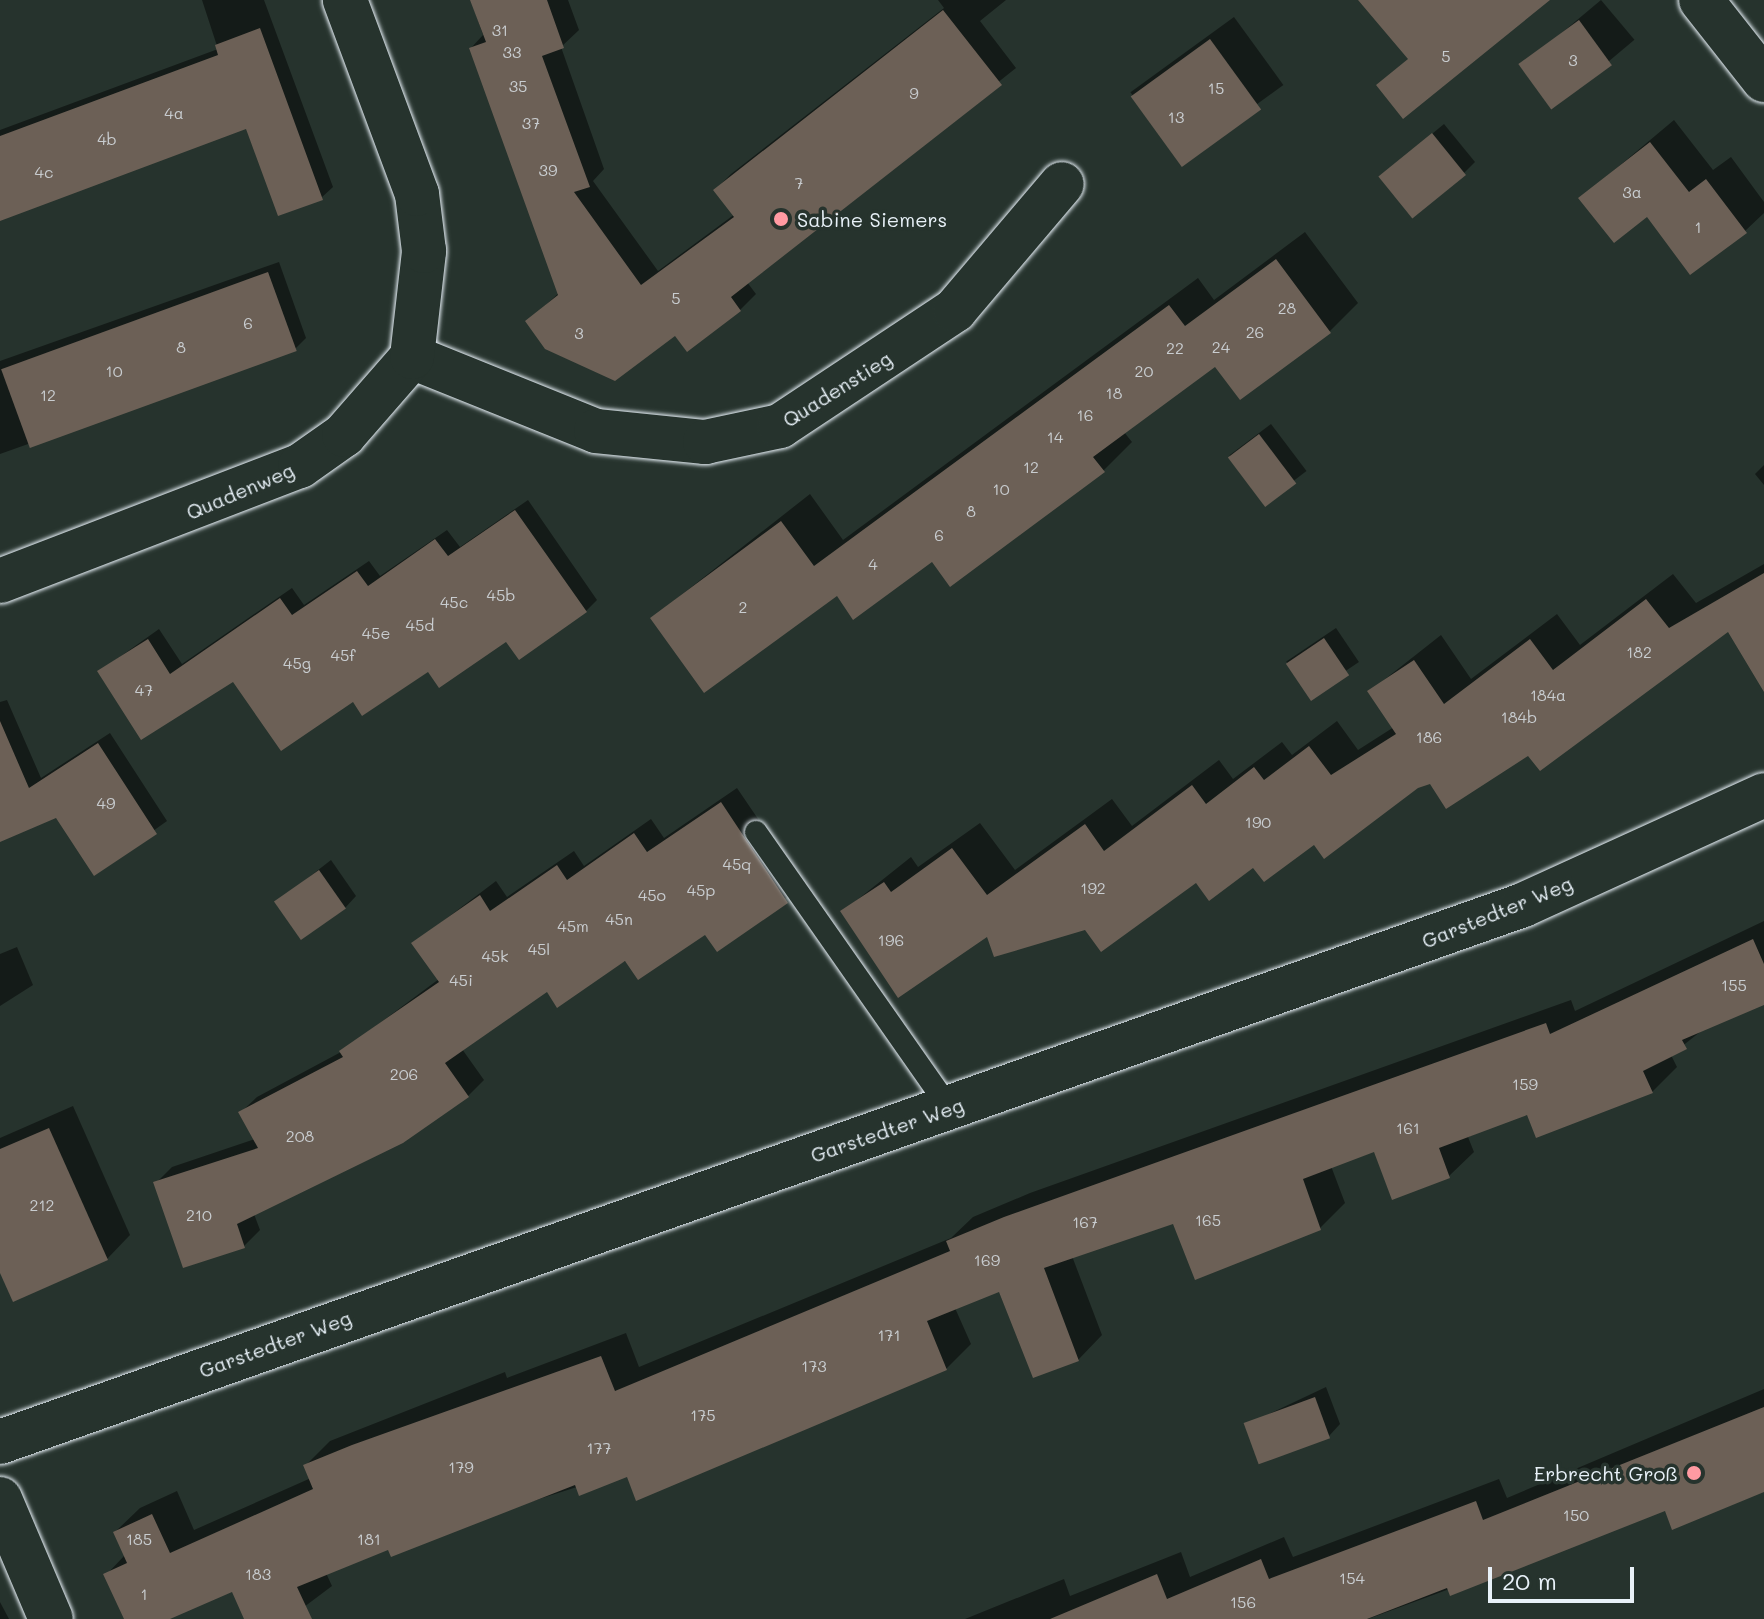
<!DOCTYPE html>
<html>
<head>
<meta charset="utf-8">
<style>
	body { margin:0 }
	#map { position:relative; width:1764px; height:1619px; overflow:hidden; background:#26332d; font-family:Mali,sans-serif }
	div>[style] { position:absolute }
	.shadow>* { inset:0; background:#0007; transform-origin:0 0 }
	.building>* { inset:0; background:#6c6056; transform-origin:0 0 }
	.roads { filter:drop-shadow(0 0 2px #e8f1f8) drop-shadow(0 0 2px #e8f1f8) }
	.lane>* { height:22px; margin:-11px; padding:0 11px; transform-origin:11px; border-radius:11px; background:#26332d }
	.street>* { height:44px; margin:-22px; padding:0 22px; transform-origin:22px; border-radius:22px; background:#26332d }
	.secondary>* { height:44px; margin:-22px; padding:0 22px; transform-origin:22px; border-radius:22px; background:#26332d }
	.dots>* { width:22px; height:22px; translate:-50% -50%; box-sizing:border-box; border:4px solid #26332d; border-radius:50% }
	span { translate:-50% -50%; white-space:nowrap; text-align:center; line-height:1.15; -webkit-text-stroke:7px #26332d; paint-order:stroke }
	.number-label { font-size:16px; color:#c9cdd0 }
	.number-label span { -webkit-text-stroke-width:0 }
	.poi-label { font-size:20px; color:#e8f1f8 }
	.left { translate:0 -50%; text-align:left }
	.right { translate:-100% -50%; text-align:right }
	.street-label { font-size:20px; color:#e8f1f8 }
	.scale { position:absolute; left:1488px; top:1567px; width:146px; height:36px; box-sizing:border-box; border:4px solid #e8f1f8; border-top:0; padding-left:10px; font-size:24px; line-height:28px; white-space:nowrap; color:#e8f1f8; -webkit-text-stroke:6px #26332d; paint-order:stroke }
</style>
</head>
<body>
<div id="map">
	<div class="shadow">
		<i style="clip-path:polygon(202px 0,264px 0,333px 187px,321px 198px,247px 127px,0 218px,0 130px,218px 49px)"></i>
		<i style="clip-path:polygon(471px 0,568px 0,579px 30px,561px 47px,604px 169px,593px 181px,658px 271px,735px 214px,715px 190px,731px 174px,944px 8px,938px 0,1006px 0,980px 21px,1016px 68px,747px 282px,756px 294px,740px 310px,676px 333px,528px 321px,560px 292px,471px 48px,483px 35px)"></i>
		<i style="left:1601px;top:0;width:52px;height:103px;rotate:50deg"></i>
		<i style="left:1234px;top:17px;width:84px;height:128px;rotate:54deg"></i>
		<i style="clip-path:polygon(1674px 120px,1713px 170px,1731px 157px,1764px 202px,1764px 213px,1745px 231px,1581px 198px)"></i>
		<i style="clip-path:polygon(1444px 124px,1475px 162px,1464px 173px,1381px 176px)"></i>
		<i style="clip-path:polygon(1305px 232px,1358px 303px,1330px 331px,1216px 364px,1124px 432px,1132px 442px,1103px 471px,932px 559px,837px 593px,652px 618px,810px 494px,843px 540px,1198px 278px,1214px 300px)"></i>
		<i style="clip-path:polygon(279px 262px,306px 338px,295px 349px,0 454px,0 361px)"></i>
		<i style="left:1271px;top:424px;width:59px;height:52px;rotate:53deg"></i>
		<i style="clip-path:polygon(1764px 465px,1764px 485px,1755px 474px)"></i>
		<i style="clip-path:polygon(528px 500px,597px 600px,586px 611px,353px 699px,233px 680px,100px 671px,159px 629px,182px 664px,292px 588px,304px 605px,369px 561px,380px 576px,447px 530px,460px 547px)"></i>
		<i style="clip-path:polygon(1764px 564px,1764px 651px,1729px 629px,1528px 753px,1418px 786px,1254px 865px,988px 934px,842px 912px,911px 857px,918px 867px,980px 823px,1015px 870px,1112px 799px,1132px 826px,1219px 760px,1233px 779px,1282px 742px,1292px 755px,1337px 721px,1358px 750px,1394px 727px,1370px 691px,1441px 635px,1471px 679px,1557px 614px,1580px 645px,1673px 574px,1696px 603px)"></i>
		<i style="left:1336px;top:628px;width:41px;height:60px;rotate:56deg"></i>
		<i style="clip-path:polygon(7px 700px,41px 778px,110px 733px,167px 821px,94px 873px,56px 816px,0 840px,0 702px)"></i>
		<i style="clip-path:polygon(737px 788px,803px 885px,718px 950px,705px 932px,547px 990px,462px 1049px,484px 1080px,468px 1096px,254px 1214px,260px 1230px,244px 1246px,156px 1183px,172px 1167px,255px 1139px,241px 1112px,257px 1097px,341px 1052px,439px 979px,414px 943px,496px 881px,507px 897px,574px 851px,584px 866px,651px 819px,664px 838px)"></i>
		<i style="clip-path:polygon(331px 860px,356px 896px,345px 908px,277px 902px)"></i>
		<i style="clip-path:polygon(1764px 921px,1764px 1003px,1705px 1028px,1671px 1055px,1677px 1067px,1652px 1092px,1528px 1112px,1468px 1137px,1474px 1152px,1449px 1176px,1375px 1149px,1331px 1166px,1345px 1203px,1320px 1228px,1174px 1222px,1072px 1256px,1102px 1335px,1078px 1360px,1000px 1289px,955px 1308px,971px 1344px,946px 1369px,389px 1547px,326px 1573px,332px 1586px,288px 1619px,246px 1619px,233px 1589px,165px 1619px,126px 1619px,106px 1575px,125px 1555px,115px 1532px,140px 1508px,177px 1491px,194px 1530px,311px 1478px,306px 1465px,330px 1441px,505px 1372px,507px 1378px,626px 1333px,639px 1367px,951px 1238px,973px 1217px,1030px 1193px,1571px 1000px,1575px 1011px)"></i>
		<i style="clip-path:polygon(17px 947px,33px 985px,0 1006px,0 954px)"></i>
		<i style="clip-path:polygon(73px 1106px,130px 1235px,107px 1259px,0 1268px,0 1138px)"></i>
		<i style="clip-path:polygon(1326px 1387px,1340px 1424px,1329px 1436px,1246px 1425px)"></i>
		<i style="clip-path:polygon(1764px 1389px,1764px 1490px,1666px 1509px,1368px 1619px,965px 1619px,1064px 1579px,1070px 1596px,1181px 1552px,1190px 1577px,1284px 1537px,1293px 1557px,1499px 1479px,1507px 1498px)"></i>
		<i style="clip-path:polygon(0 1602px,9px 1619px,0 1619px)"></i>
	</div>
	<div class="building">
		<i style="clip-path:polygon(470px 0,547px 0,564px 48px,542px 56px,590px 187px,574px 192px,641px 285px,734px 217px,713px 190px,943px 10px,1002px 85px,731px 297px,741px 311px,687px 352px,675px 336px,615px 381px,545px 349px,525px 321px,558px 295px,469px 48px,486px 42px)"></i>
		<i style="clip-path:polygon(1358px 0,1550px 0,1403px 119px,1376px 85px,1408px 59px)"></i>
		<i style="left:1579px;top:20px;width:56px;height:75px;rotate:54deg"></i>
		<i style="clip-path:polygon(260px 28px,323px 200px,278px 216px,246px 129px,0 221px,0 136px,218px 55px,215px 45px)"></i>
		<i style="left:1210px;top:39px;width:87px;height:98px;rotate:54deg"></i>
		<i style="left:1432px;top:133px;width:54px;height:69px;rotate:51deg"></i>
		<i style="clip-path:polygon(1650px 142px,1689px 192px,1706px 179px,1747px 233px,1690px 275px,1647px 217px,1614px 243px,1578px 198px)"></i>
		<i style="clip-path:polygon(1276px 259px,1331px 333px,1240px 400px,1215px 367px,1093px 457px,1105px 472px,950px 587px,932px 562px,853px 620px,837px 596px,704px 693px,650px 618px,781px 521px,814px 566px,1169px 305px,1185px 326px)"></i>
		<i style="left:268px;top:272px;width:84px;height:284px;rotate:70deg"></i>
		<i style="left:1259px;top:434px;width:62px;height:39px;rotate:53deg"></i>
		<i style="clip-path:polygon(515px 510px,587px 612px,519px 660px,506px 642px,439px 688px,428px 672px,362px 716px,353px 702px,281px 751px,233px 682px,141px 740px,97px 671px,148px 639px,170px 674px,280px 598px,292px 615px,357px 571px,368px 586px,435px 539px,448px 556px)"></i>
		<i style="clip-path:polygon(1764px 573px,1764px 692px,1728px 632px,1540px 771px,1528px 756px,1446px 809px,1430px 784px,1418px 788px,1324px 859px,1314px 845px,1264px 882px,1253px 868px,1209px 901px,1196px 883px,1101px 952px,1085px 930px,994px 957px,987px 937px,898px 998px,840px 911px,884px 882px,891px 892px,952px 848px,987px 895px,1085px 824px,1104px 851px,1192px 785px,1206px 804px,1254px 767px,1264px 780px,1309px 746px,1331px 775px,1396px 734px,1367px 691px,1414px 660px,1444px 704px,1530px 639px,1553px 670px,1646px 599px,1669px 628px)"></i>
		<i style="left:1324px;top:638px;width:45px;height:46px;rotate:56deg"></i>
		<i style="clip-path:polygon(0 721px,29px 788px,98px 743px,157px 834px,94px 876px,56px 818px,0 842px)"></i>
		<i style="clip-path:polygon(721px 802px,788px 903px,717px 952px,705px 935px,638px 980px,625px 961px,557px 1008px,547px 992px,445px 1063px,469px 1097px,403px 1143px,237px 1224px,245px 1248px,183px 1268px,153px 1182px,258px 1148px,238px 1112px,343px 1057px,339px 1051px,439px 982px,411px 943px,480px 895px,490px 911px,557px 865px,567px 880px,634px 833px,647px 852px)"></i>
		<i style="left:319px;top:870px;width:47px;height:55px;rotate:55deg"></i>
		<i style="clip-path:polygon(1753px 939px,1764px 964px,1764px 1005px,1682px 1040px,1687px 1049px,1643px 1071px,1653px 1093px,1536px 1138px,1527px 1115px,1439px 1148px,1450px 1178px,1392px 1200px,1374px 1152px,1303px 1179px,1321px 1230px,1195px 1280px,1173px 1224px,1044px 1268px,1079px 1361px,1033px 1378px,999px 1292px,927px 1321px,947px 1370px,636px 1501px,627px 1477px,579px 1496px,575px 1485px,391px 1557px,388px 1550px,297px 1587px,312px 1619px,244px 1619px,232px 1592px,170px 1619px,124px 1619px,103px 1574px,127px 1563px,113px 1532px,152px 1514px,170px 1553px,313px 1489px,303px 1465px,352px 1445px,601px 1356px,615px 1391px,950px 1251px,946px 1241px,1004px 1217px,1546px 1023px,1550px 1034px)"></i>
		<i style="clip-path:polygon(49px 1128px,108px 1260px,13px 1302px,0 1273px,0 1149px)"></i>
		<i style="left:1315px;top:1397px;width:44px;height:76px;rotate:70deg"></i>
		<i style="clip-path:polygon(1764px 1407px,1764px 1492px,1672px 1530px,1665px 1511px,1450px 1596px,1447px 1588px,1367px 1619px,1050px 1619px,1157px 1574px,1167px 1599px,1261px 1559px,1269px 1579px,1476px 1501px,1483px 1520px)"></i>
	</div>
	<div class="roads">
		<div class="lane">
			<i style="left:756px;top:832px;width:338px;rotate:55deg"></i>
		</div>
		<div class="street">
			<i style="left:1701px;top:0;width:102px;rotate:51.8deg"></i>
			<i style="left:412px;top:357px;width:198px;rotate:21.9deg"></i>
			<i style="left:596px;top:431px;width:110px;rotate:5.8deg"></i>
			<i style="left:705px;top:442px;width:77px;rotate:-12deg"></i>
			<i style="left:780px;top:426px;width:210px;rotate:-33.5deg"></i>
			<i style="left:955px;top:310px;width:165px;rotate:-49.7deg"></i>
			<i style="left:0;top:581px;width:321px;rotate:-21deg"></i>
			<i style="left:300px;top:466px;width:54px;rotate:-35.2deg"></i>
			<i style="left:344px;top:435px;width:103px;rotate:-48.9deg"></i>
			<i style="left:412px;top:357px;width:107px;rotate:-83.5deg"></i>
			<i style="left:424px;top:251px;width:57px;rotate:-97deg"></i>
			<i style="left:417px;top:194px;width:207px;rotate:-110.4deg"></i>
			<i style="left:0;top:1499px;width:130px;rotate:67deg"></i>
		</div>
		<div class="secondary">
			<i style="left:0;top:1442px;width:1615px;rotate:-19.42deg"></i>
			<i style="left:1523px;top:905px;width:265px;rotate:-24.5deg"></i>
		</div>
	</div>
	<div class="dots">
		<i style="left:781px;top:219px;background:#ff9aa2"></i>
		<i style="left:1694px;top:1473px;background:#ff9aa2"></i>
	</div>
	<div class="number-label">
		<span style="left:500px;top:30px">31</span>
		<span style="left:512px;top:52px">33</span>
		<span style="left:1446px;top:56px">5</span>
		<span style="left:1573px;top:60px">3</span>
		<span style="left:518px;top:86px">35</span>
		<span style="left:1216px;top:88px">15</span>
		<span style="left:914px;top:93px">9</span>
		<span style="left:174px;top:113px">4a</span>
		<span style="left:1176px;top:117px">13</span>
		<span style="left:531px;top:123px">37</span>
		<span style="left:107px;top:139px">4b</span>
		<span style="left:548px;top:170px">39</span>
		<span style="left:44px;top:172px">4c</span>
		<span style="left:799px;top:183px">7</span>
		<span style="left:1632px;top:192px">3a</span>
		<span style="left:1698px;top:227px">1</span>
		<span style="left:676px;top:298px">5</span>
		<span style="left:1287px;top:308px">28</span>
		<span style="left:248px;top:323px">6</span>
		<span style="left:1255px;top:332px">26</span>
		<span style="left:579px;top:333px">3</span>
		<span style="left:181px;top:347px">8</span>
		<span style="left:1221px;top:347px">24</span>
		<span style="left:1175px;top:348px">22</span>
		<span style="left:114px;top:371px">10</span>
		<span style="left:1144px;top:371px">20</span>
		<span style="left:1114px;top:393px">18</span>
		<span style="left:48px;top:395px">12</span>
		<span style="left:1085px;top:415px">16</span>
		<span style="left:1055px;top:437px">14</span>
		<span style="left:1031px;top:467px">12</span>
		<span style="left:1001px;top:489px">10</span>
		<span style="left:971px;top:511px">8</span>
		<span style="left:939px;top:535px">6</span>
		<span style="left:873px;top:564px">4</span>
		<span style="left:501px;top:595px">45b</span>
		<span style="left:454px;top:602px">45c</span>
		<span style="left:743px;top:607px">2</span>
		<span style="left:420px;top:625px">45d</span>
		<span style="left:376px;top:633px">45e</span>
		<span style="left:1639px;top:652px">182</span>
		<span style="left:343px;top:655px">45f</span>
		<span style="left:297px;top:663px">45g</span>
		<span style="left:144px;top:690px">47</span>
		<span style="left:1548px;top:695px">184a</span>
		<span style="left:1519px;top:717px">184b</span>
		<span style="left:1429px;top:737px">186</span>
		<span style="left:106px;top:803px">49</span>
		<span style="left:1258px;top:822px">190</span>
		<span style="left:737px;top:864px">45q</span>
		<span style="left:1093px;top:888px">192</span>
		<span style="left:701px;top:890px">45p</span>
		<span style="left:652px;top:895px">45o</span>
		<span style="left:619px;top:919px">45n</span>
		<span style="left:573px;top:926px">45m</span>
		<span style="left:891px;top:940px">196</span>
		<span style="left:539px;top:949px">45l</span>
		<span style="left:495px;top:956px">45k</span>
		<span style="left:461px;top:980px">45i</span>
		<span style="left:1734px;top:985px">155</span>
		<span style="left:404px;top:1074px">206</span>
		<span style="left:1525px;top:1084px">159</span>
		<span style="left:1408px;top:1128px">161</span>
		<span style="left:300px;top:1136px">208</span>
		<span style="left:42px;top:1205px">212</span>
		<span style="left:199px;top:1215px">210</span>
		<span style="left:1208px;top:1220px">165</span>
		<span style="left:1085px;top:1222px">167</span>
		<span style="left:987px;top:1260px">169</span>
		<span style="left:889px;top:1335px">171</span>
		<span style="left:814px;top:1366px">173</span>
		<span style="left:703px;top:1415px">175</span>
		<span style="left:599px;top:1448px">177</span>
		<span style="left:461px;top:1467px">179</span>
		<span style="left:1576px;top:1515px">150</span>
		<span style="left:139px;top:1539px">185</span>
		<span style="left:369px;top:1539px">181</span>
		<span style="left:258px;top:1574px">183</span>
		<span style="left:1352px;top:1578px">154</span>
		<span style="left:144px;top:1594px">1</span>
		<span style="left:1243px;top:1602px">156</span>
	</div>
	<div class="poi-label">
		<span class="left" style="left:797px;top:219px">Sabine Siemers</span>
		<span class="right" style="left:1678px;top:1473px">Erbrecht Groß</span>
	</div>
	<div class="street-label">
		<span style="left:837px;top:389px;rotate:-32deg">Quadenstieg</span>
		<span style="left:240px;top:491px;rotate:-23deg">Quadenweg</span>
		<span style="left:1497px;top:912px;rotate:-22deg">Garstedter Weg</span>
		<span style="left:887px;top:1130px;rotate:-19deg">Garstedter Weg</span>
		<span style="left:275px;top:1344px;rotate:-20deg">Garstedter Weg</span>
	</div>
	<div class="scale">20 m</div>
</div>
</body>
</html>
